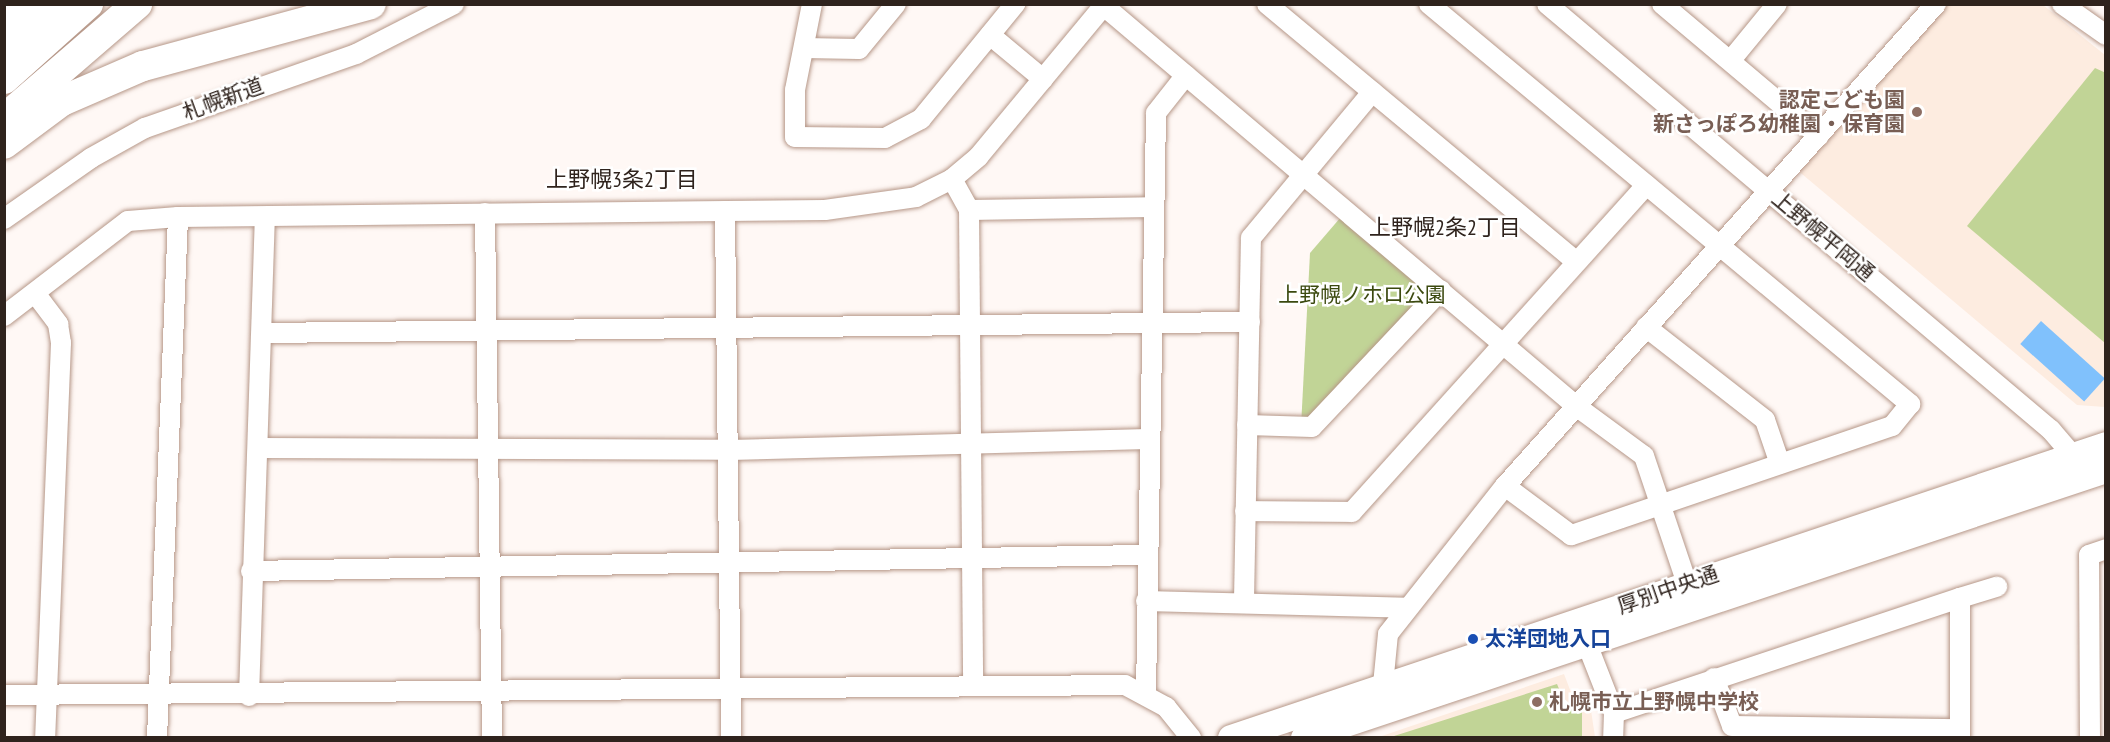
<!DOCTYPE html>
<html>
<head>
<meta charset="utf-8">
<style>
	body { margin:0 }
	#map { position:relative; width:2110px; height:742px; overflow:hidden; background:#fff8f5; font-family:"PT Sans Narrow","Noto Sans JP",sans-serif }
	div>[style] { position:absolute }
	.education>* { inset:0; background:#fdece0 }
	.green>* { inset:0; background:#c1d496 }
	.water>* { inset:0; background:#80c1fc; transform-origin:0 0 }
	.roads { filter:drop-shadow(0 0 2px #b69788) drop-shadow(0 0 2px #b69788) }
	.minor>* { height:20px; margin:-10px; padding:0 10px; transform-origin:10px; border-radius:10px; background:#fff }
	.major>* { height:26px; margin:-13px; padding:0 13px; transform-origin:13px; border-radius:13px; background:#fff }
	.highway>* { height:30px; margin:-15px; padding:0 15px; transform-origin:15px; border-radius:15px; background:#fff }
	.dots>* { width:16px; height:16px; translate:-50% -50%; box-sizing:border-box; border:3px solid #fff; border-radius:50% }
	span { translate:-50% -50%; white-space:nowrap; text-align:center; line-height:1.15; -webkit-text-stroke:5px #fff; paint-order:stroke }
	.street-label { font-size:21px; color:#2f231d }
	.education-label { font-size:21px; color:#785e54; font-weight:700 }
	.right { translate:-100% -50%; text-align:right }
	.left { translate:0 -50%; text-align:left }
	.park-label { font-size:21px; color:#3b490f }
	.transit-label { font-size:21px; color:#164399; font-weight:700 }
	.neighbourhood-label { font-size:22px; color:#2f231d }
	.frame { position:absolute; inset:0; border:6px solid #2f231d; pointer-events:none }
</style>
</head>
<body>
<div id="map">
	<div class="education">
		<i style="clip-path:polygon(1946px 5px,2043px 5px,2105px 55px,2105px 407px,2077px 405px,1796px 169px)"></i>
		<i style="clip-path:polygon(1564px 674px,1572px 695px,1588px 690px,1595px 737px,1376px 738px)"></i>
	</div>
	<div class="green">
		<i style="clip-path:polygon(2095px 68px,2106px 73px,2105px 343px,1967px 226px)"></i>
		<i style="clip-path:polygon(1347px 210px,1441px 290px,1301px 427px,1310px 253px)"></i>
		<i style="clip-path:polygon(1557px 684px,1567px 708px,1582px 703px,1582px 737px,1391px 737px)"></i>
	</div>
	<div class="water">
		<i style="left:2041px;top:321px;width:86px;height:31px;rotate:42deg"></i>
	</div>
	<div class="roads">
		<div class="minor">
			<i style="left:812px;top:4px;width:88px;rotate:101.2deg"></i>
			<i style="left:795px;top:90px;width:47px;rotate:90deg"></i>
			<i style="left:795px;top:137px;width:90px;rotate:0.6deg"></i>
			<i style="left:885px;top:138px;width:41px;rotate:-27.8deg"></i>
			<i style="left:921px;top:119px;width:149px;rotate:-50.7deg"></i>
			<i style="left:1267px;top:4px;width:403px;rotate:39.8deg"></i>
			<i style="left:1429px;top:4px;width:626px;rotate:39.75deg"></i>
			<i style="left:1910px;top:404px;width:28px;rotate:129deg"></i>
			<i style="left:1892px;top:426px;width:339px;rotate:161.2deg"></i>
			<i style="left:1571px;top:535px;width:82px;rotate:-143.4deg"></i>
			<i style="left:1547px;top:4px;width:660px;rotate:40.21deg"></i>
			<i style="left:2051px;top:430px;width:45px;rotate:49.5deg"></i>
			<i style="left:1662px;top:4px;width:205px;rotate:40.1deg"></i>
			<i style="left:2062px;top:4px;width:54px;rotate:35.2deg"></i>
			<i style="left:1104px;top:6px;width:619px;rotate:40.28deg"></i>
			<i style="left:1576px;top:406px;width:84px;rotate:36.3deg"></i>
			<i style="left:1644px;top:456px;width:135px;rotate:71.4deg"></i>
			<i style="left:990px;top:35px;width:69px;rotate:39.7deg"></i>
			<i style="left:804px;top:48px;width:55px;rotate:1deg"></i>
			<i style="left:859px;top:49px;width:58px;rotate:-50.6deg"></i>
			<i style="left:1731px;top:60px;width:72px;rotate:-50.6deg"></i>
			<i style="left:952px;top:179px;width:35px;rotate:61deg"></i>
			<i style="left:969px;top:210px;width:183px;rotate:-0.9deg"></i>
			<i style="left:969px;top:210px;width:474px;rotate:89.5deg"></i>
			<i style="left:725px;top:211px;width:527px;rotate:89.35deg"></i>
			<i style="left:485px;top:213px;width:525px;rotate:89.24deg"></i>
			<i style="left:4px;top:219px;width:106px;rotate:-35deg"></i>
			<i style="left:91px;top:158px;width:62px;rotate:-29.1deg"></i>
			<i style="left:145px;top:128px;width:224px;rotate:-19.3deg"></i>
			<i style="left:356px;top:54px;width:110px;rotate:-27deg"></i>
			<i style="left:35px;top:293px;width:39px;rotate:53deg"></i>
			<i style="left:58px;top:324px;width:19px;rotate:81deg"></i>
			<i style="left:61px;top:343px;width:395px;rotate:92.3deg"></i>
			<i style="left:4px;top:316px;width:156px;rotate:-37.5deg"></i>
			<i style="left:128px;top:221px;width:50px;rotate:-4.6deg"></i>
			<i style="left:1646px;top:327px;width:151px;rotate:38deg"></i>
			<i style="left:1765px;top:420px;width:46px;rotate:71.2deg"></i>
			<i style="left:262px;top:333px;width:988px;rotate:-0.64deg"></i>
			<i style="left:1247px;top:425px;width:65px;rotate:1.8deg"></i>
			<i style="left:1312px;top:427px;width:188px;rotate:-46.7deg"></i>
			<i style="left:259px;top:448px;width:470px;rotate:0.2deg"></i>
			<i style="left:729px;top:450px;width:419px;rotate:-1.5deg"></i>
			<i style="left:1245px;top:511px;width:107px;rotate:0.5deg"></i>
			<i style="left:1352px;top:512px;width:440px;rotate:-48deg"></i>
			<i style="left:251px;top:571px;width:894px;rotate:-1.03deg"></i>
			<i style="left:1960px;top:598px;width:39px;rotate:-17deg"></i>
			<i style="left:1244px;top:600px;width:362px;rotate:-88.9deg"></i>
			<i style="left:1251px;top:238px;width:190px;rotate:-50.3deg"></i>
			<i style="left:1146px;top:601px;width:260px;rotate:1.5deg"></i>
			<i style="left:1587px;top:644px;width:74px;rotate:68.6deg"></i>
			<i style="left:1614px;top:713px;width:25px;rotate:92deg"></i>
			<i style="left:1714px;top:678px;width:51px;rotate:69.4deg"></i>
			<i style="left:1732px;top:726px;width:228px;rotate:0.8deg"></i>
			<i style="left:1383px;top:685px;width:51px;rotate:-84.4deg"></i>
			<i style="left:1388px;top:634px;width:189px;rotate:-51.7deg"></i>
			<i style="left:1505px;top:486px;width:647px;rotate:-48.2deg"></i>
			<i style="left:1146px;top:693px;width:580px;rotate:-89.01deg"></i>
			<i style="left:1156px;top:113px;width:48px;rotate:-51.7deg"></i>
			<i style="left:4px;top:695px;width:1121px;rotate:-0.51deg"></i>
			<i style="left:1125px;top:685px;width:47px;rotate:28.2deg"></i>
			<i style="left:1166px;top:707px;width:40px;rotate:51deg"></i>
			<i style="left:249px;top:696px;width:479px;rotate:-88.1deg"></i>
			<i style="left:1614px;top:713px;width:365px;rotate:-18.4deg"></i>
			<i style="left:1960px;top:598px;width:140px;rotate:90deg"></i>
			<i style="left:157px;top:738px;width:521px;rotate:-87.69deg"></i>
			<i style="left:178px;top:217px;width:647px;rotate:-0.62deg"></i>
			<i style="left:825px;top:210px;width:92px;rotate:-8.1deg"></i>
			<i style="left:916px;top:197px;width:40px;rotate:-26.6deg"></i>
			<i style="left:952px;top:179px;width:35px;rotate:-40deg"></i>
			<i style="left:979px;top:156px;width:197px;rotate:-50.3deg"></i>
			<i style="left:2090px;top:738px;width:183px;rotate:-90.3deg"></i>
			<i style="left:2089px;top:555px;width:18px;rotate:-19deg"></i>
		</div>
		<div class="major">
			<i style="left:1231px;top:738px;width:923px;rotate:-18.51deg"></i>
			<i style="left:1304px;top:738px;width:846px;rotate:-18.48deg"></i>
		</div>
		<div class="highway">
			<i style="left:4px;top:18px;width:18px;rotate:-49deg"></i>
			<i style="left:4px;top:49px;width:67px;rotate:-42deg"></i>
			<i style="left:4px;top:79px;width:113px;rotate:-41.8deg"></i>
			<i style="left:4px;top:119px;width:176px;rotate:-40.8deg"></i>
			<i style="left:4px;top:144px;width:72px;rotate:-36.6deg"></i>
			<i style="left:62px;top:101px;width:88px;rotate:-23.4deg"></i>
			<i style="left:143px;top:66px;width:236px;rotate:-15.2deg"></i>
		</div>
	</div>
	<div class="dots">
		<i style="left:1917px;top:112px;background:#8d6e63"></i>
		<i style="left:1473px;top:639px;background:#1a4fb4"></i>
		<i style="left:1537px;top:702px;background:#8d6e63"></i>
	</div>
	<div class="street-label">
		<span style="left:223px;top:99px;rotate:-20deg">札幌新道</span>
		<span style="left:1823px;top:236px;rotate:40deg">上野幌平岡通</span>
		<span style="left:1668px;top:590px;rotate:-19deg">厚別中央通</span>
	</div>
	<div class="education-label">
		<span class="right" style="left:1905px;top:112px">認定こども園<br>新さっぽろ幼稚園・保育園</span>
		<span class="left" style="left:1549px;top:702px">札幌市立上野幌中学校</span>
	</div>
	<div class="park-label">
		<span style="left:1362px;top:295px">上野幌ノホロ公園</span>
	</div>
	<div class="transit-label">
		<span class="left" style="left:1485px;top:639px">太洋団地入口</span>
	</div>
	<div class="neighbourhood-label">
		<span style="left:622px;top:180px">上野幌3条2丁目</span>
		<span style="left:1445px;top:228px">上野幌2条2丁目</span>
	</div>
	<div class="frame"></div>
</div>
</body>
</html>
